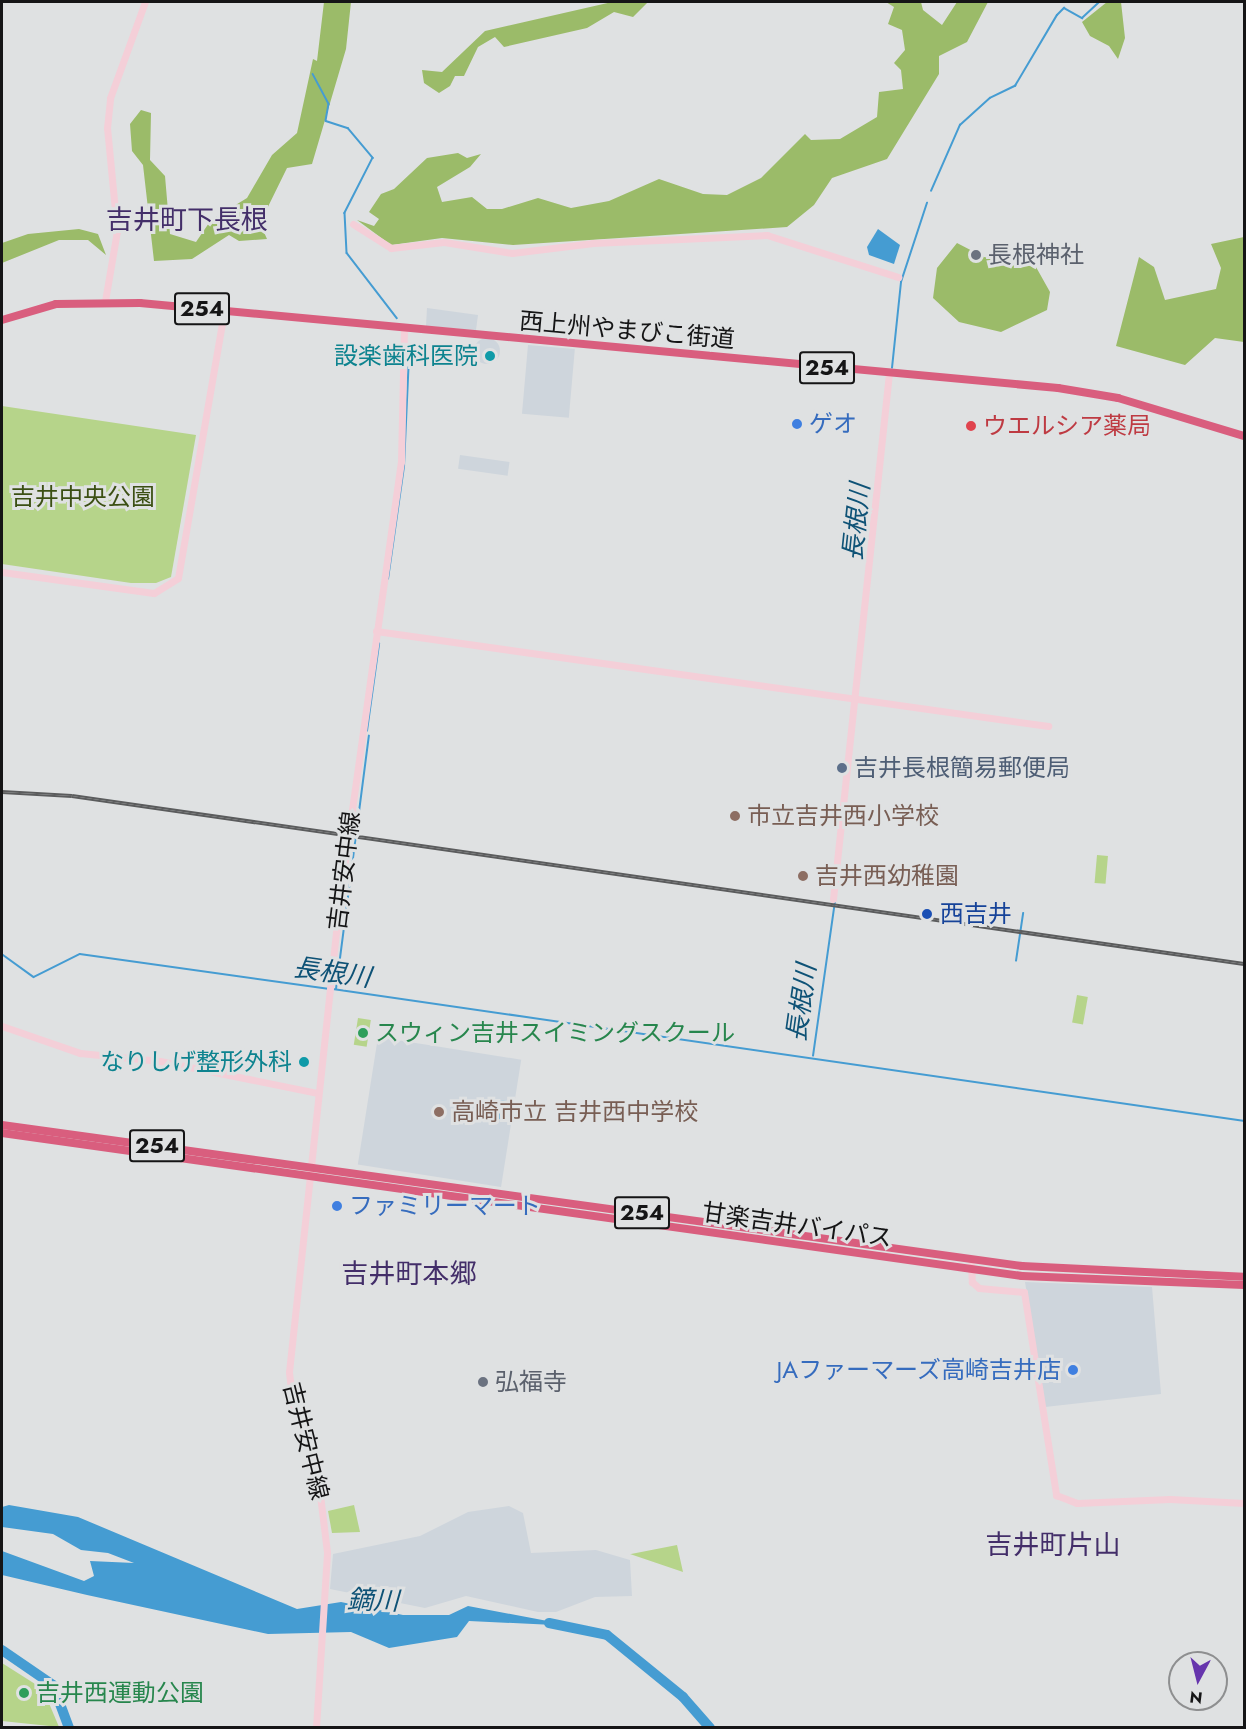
<!DOCTYPE html>
<html>
<head>
<meta charset="utf-8">
<style>
	body { margin:0 }
	#map { position:relative; width:1246px; height:1729px; overflow:hidden; background:#dfe1e2; font-family:Jost,"Noto Sans JP",sans-serif }
	div>[style] { position:absolute }
	.built>* { inset:0; background:#ced5dc; transform-origin:0 0 }
	.round { border-radius:50% }
	.green>* { inset:0; background:#b6d48a; transform-origin:0 0 }
	.forest>* { inset:0; background:#9bbb69 }
	.water>* { inset:0; background:#459cd2 }
	.stream>* { height:1.5px; margin:-0.75px; padding:0 0.75px; transform-origin:0.75px; border-radius:0.75px; background:#459cd2 }
	.river>* { height:10px; margin:-5px; padding:0 5px; transform-origin:5px; border-radius:5px; background:#459cd2 }
	.secondary>* { height:7px; margin:-3.5px; padding:0 3.5px; transform-origin:3.5px; border-radius:3.5px; background:#f4cfd8 }
	.highway>* { height:8px; margin:-4px; padding:0 4px; transform-origin:4px; border-radius:4px; background:#d95e7e }
	.rail>* { height:4px; margin-top:-2px; transform-origin:0; background:repeating-linear-gradient(90deg,#dfe1e2 0 4.5px,#5b5c5d 0 9px); box-sizing:border-box; border-block:2px solid #5b5c5d }
	.dots>* { width:16px; height:16px; translate:-50% -50%; box-sizing:border-box; border:3px solid #dfe1e2; border-radius:50% }
	span { translate:-50% -50%; white-space:nowrap; text-align:center; line-height:1.15; -webkit-text-stroke:6px #dfe1e2; paint-order:stroke }
	.shield-label span { padding:2px 4px; background:#dfe1e2; border:2px solid; border-radius:4px; -webkit-text-stroke-width:0 }
	.shield-label { font-size:22px; color:#151516; font-weight:700 }
	.worship-label { font-size:24px; color:#5b616d }
	.left { translate:0 -50%; text-align:left }
	.street-label { font-size:24px; color:#151516 }
	.culture-label { font-size:24px; color:#0d838f }
	.right { translate:-100% -50%; text-align:right }
	.shop-label { font-size:24px; color:#366cbe }
	.health-label { font-size:24px; color:#be3a42 }
	.park-label { font-size:24px; color:#3b4f13 }
	.service-label { font-size:24px; color:#4e5e75 }
	.education-label { font-size:24px; color:#785e54 }
	.transit-label { font-size:24px; color:#164399 }
	.leisure-label { font-size:24px; color:#27864d }
	.water-label { font-size:26px; color:#0e5276; font-style:italic }
	.quarter-label { font-size:27px; color:#432e69 }
	.frame { position:absolute; inset:0; border:3px solid #151516; pointer-events:none }
	.north { position:absolute; left:1168px; top:1651px; width:60px; height:60px; box-sizing:border-box; background:#dfe1e2; border:2px solid #8e8f90; border-radius:50%; rotate:187deg; font-size:16px; font-weight:700; line-height:24px; text-align:center; color:#151516 }
	.north::after { content:''; display:block; margin:auto; width:21px; height:27px; background:#6635ad; clip-path:polygon(50% 0,100% 100%,50% 72%,0 100%) }
</style>
</head>
<body>
<div id="map">
	<div class="built">
		<i style="clip-path:polygon(427px 308px,478px 315px,476px 330px,426px 326px)"></i>
		<i class="round" style="left:474px;top:338px;width:26px;height:26px"></i>
		<i style="left:528px;top:345px;width:47px;height:69px;rotate:5deg"></i>
		<i style="left:460px;top:455px;width:50px;height:14px;rotate:8deg"></i>
		<i style="left:378px;top:1037px;width:145px;height:129px;rotate:9deg"></i>
		<i style="clip-path:polygon(1025px 1282px,1152px 1287px,1161px 1394px,1045px 1407px)"></i>
		<i style="clip-path:polygon(509px 1506px,523px 1513px,531px 1553px,596px 1550px,630px 1560px,632px 1596px,595px 1597px,556px 1612px,538px 1612px,466px 1596px,425px 1608px,330px 1589px,333px 1554px,420px 1536px,468px 1512px)"></i>
	</div>
	<div class="green">
		<i style="clip-path:polygon(2px 406px,196px 435px,171px 577px,156px 583px,131px 583px,2px 564px)"></i>
		<i style="left:1097px;top:855px;width:11px;height:28px;rotate:5deg"></i>
		<i style="left:1077px;top:995px;width:11px;height:28px;rotate:10deg"></i>
		<i style="left:358px;top:1018px;width:13px;height:27px;rotate:9deg"></i>
		<i style="clip-path:polygon(354px 1505px,360px 1532px,332px 1533px,328px 1511px)"></i>
		<i style="clip-path:polygon(677px 1545px,683px 1572px,630px 1554px,631px 1554px)"></i>
		<i style="clip-path:polygon(2px 1663px,43px 1689px,59px 1727px,2px 1721px)"></i>
	</div>
	<div class="forest">
		<i style="clip-path:polygon(324px 2px,351px 2px,346px 49px,312px 164px,287px 168px,260px 223px,267px 239px,239px 241px,229px 235px,192px 259px,154px 261px,143px 165px,132px 151px,130px 124px,141px 110px,151px 113px,150px 160px,165px 176px,170px 234px,196px 242px,211px 220px,247px 198px,272px 155px,297px 133px,313px 59px,317px 61px)"></i>
		<i style="clip-path:polygon(612px 2px,648px 2px,633px 17px,614px 12px,587px 28px,504px 47px,495px 37px,478px 47px,464px 76px,455px 76px,450px 86px,439px 93px,424px 83px,422px 70px,442px 72px,485px 31px)"></i>
		<i style="clip-path:polygon(886px 2px,921px 2px,923px 10px,942px 25px,957px 2px,988px 2px,967px 42px,939px 56px,939px 74px,887px 159px,832px 178px,814px 205px,787px 227px,513px 245px,442px 238px,391px 245px,357px 220px,374px 226px,379px 219px,369px 212px,381px 194px,394px 189px,427px 158px,458px 153px,467px 158px,481px 154px,470px 167px,437px 187px,442px 202px,472px 197px,487px 209px,502px 209px,538px 198px,571px 208px,609px 201px,659px 179px,703px 194px,727px 195px,761px 178px,805px 134px,811px 140px,840px 139px,877px 117px,879px 92px,903px 89px,901px 70px,894px 63px,905px 50px,902px 30px,888px 24px,894px 7px)"></i>
		<i style="clip-path:polygon(1107px 2px,1121px 2px,1125px 38px,1118px 59px,1109px 46px,1090px 36px,1082px 22px)"></i>
		<i style="clip-path:polygon(79px 229px,98px 234px,106px 255px,88px 240px,59px 240px,2px 263px,2px 243px,28px 234px)"></i>
		<i style="clip-path:polygon(1244px 237px,1244px 342px,1215px 338px,1185px 365px,1116px 346px,1139px 257px,1154px 267px,1165px 300px,1216px 289px,1221px 268px,1211px 244px)"></i>
		<i style="clip-path:polygon(957px 243px,984px 257px,1036px 267px,1050px 292px,1047px 310px,1001px 332px,959px 322px,933px 298px,937px 268px)"></i>
	</div>
	<div class="water">
		<i style="clip-path:polygon(878px 229px,900px 245px,894px 264px,869px 255px,867px 247px)"></i>
		<i class="round" style="left:493px;top:1100px;width:20px;height:20px"></i>
		<i style="clip-path:polygon(9px 1505px,78px 1517px,297px 1609px,341px 1602px,403px 1615px,449px 1615px,468px 1606px,574px 1626px,469px 1621px,457px 1637px,389px 1648px,351px 1632px,268px 1634px,87px 1595px,2px 1575px,2px 1551px,84px 1581px,94px 1576px,90px 1561px,134px 1563px,108px 1553px,81px 1550px,53px 1534px,2px 1527px,2px 1507px)"></i>
	</div>
	<div class="stream">
		<i style="left:313px;top:74px;width:34px;rotate:62deg"></i>
		<i style="left:329px;top:104px;width:17px;rotate:100deg"></i>
		<i style="left:326px;top:121px;width:23px;rotate:18deg"></i>
		<i style="left:348px;top:128px;width:39px;rotate:50deg"></i>
		<i style="left:373px;top:158px;width:62px;rotate:117deg"></i>
		<i style="left:345px;top:213px;width:40px;rotate:87.1deg"></i>
		<i style="left:347px;top:253px;width:82px;rotate:52.4deg"></i>
		<i style="left:931px;top:191px;width:72px;rotate:-66.3deg"></i>
		<i style="left:960px;top:125px;width:40px;rotate:-42deg"></i>
		<i style="left:990px;top:98px;width:28px;rotate:-26deg"></i>
		<i style="left:1015px;top:86px;width:82px;rotate:-59.4deg"></i>
		<i style="left:1057px;top:15px;width:10px;rotate:-45deg"></i>
		<i style="left:1064px;top:8px;width:21px;rotate:29deg"></i>
		<i style="left:1082px;top:18px;width:23px;rotate:-43deg"></i>
		<i style="left:892px;top:368px;width:86px;rotate:-84deg"></i>
		<i style="left:901px;top:282px;width:83px;rotate:-71.8deg"></i>
		<i style="left:388px;top:579px;width:114px;rotate:-81.9deg"></i>
		<i style="left:404px;top:466px;width:112px;rotate:-87.4deg"></i>
		<i style="left:367px;top:731px;width:88px;rotate:-82.1deg"></i>
		<i style="left:2px;top:954px;width:39px;rotate:36deg"></i>
		<i style="left:34px;top:977px;width:51px;rotate:-26.6deg"></i>
		<i style="left:80px;top:954px;width:250px;rotate:8deg"></i>
		<i style="left:1016px;top:961px;width:48px;rotate:-81.5deg"></i>
		<i style="left:333px;top:989px;width:921px;rotate:8.24deg"></i>
		<i style="left:336px;top:989px;width:255px;rotate:-82.6deg"></i>
		<i style="left:813px;top:1056px;width:157px;rotate:-81.9deg"></i>
	</div>
	<div class="river">
		<i style="left:549px;top:1623px;width:59px;rotate:11.7deg"></i>
		<i style="left:607px;top:1635px;width:98px;rotate:39.2deg"></i>
		<i style="left:683px;top:1697px;width:41px;rotate:48.9deg"></i>
		<i style="left:2px;top:1650px;width:62px;rotate:34.5deg"></i>
		<i style="left:53px;top:1685px;width:46px;rotate:69.6deg"></i>
	</div>
	<div class="secondary">
		<i style="left:353px;top:224px;width:45px;rotate:32.3deg"></i>
		<i style="left:391px;top:248px;width:53px;rotate:-6.5deg"></i>
		<i style="left:444px;top:242px;width:69px;rotate:9.2deg"></i>
		<i style="left:512px;top:253px;width:82px;rotate:-7deg"></i>
		<i style="left:593px;top:243px;width:174px;rotate:-2.6deg"></i>
		<i style="left:767px;top:235px;width:138px;rotate:17.8deg"></i>
		<i style="left:105px;top:301px;width:71px;rotate:-80.3deg"></i>
		<i style="left:117px;top:231px;width:103px;rotate:-95.5deg"></i>
		<i style="left:107px;top:128px;width:30px;rotate:-84deg"></i>
		<i style="left:110px;top:98px;width:102px;rotate:-70deg"></i>
		<i style="left:2px;top:572px;width:153px;rotate:7.9deg"></i>
		<i style="left:154px;top:593px;width:28px;rotate:-32deg"></i>
		<i style="left:178px;top:578px;width:271px;rotate:-80.2deg"></i>
		<i style="left:376px;top:631px;width:679px;rotate:8.05deg"></i>
		<i style="left:833px;top:899px;width:529px;rotate:-83.92deg"></i>
		<i style="left:2px;top:1026px;width:83px;rotate:19.1deg"></i>
		<i style="left:80px;top:1053px;width:80px;rotate:5.7deg"></i>
		<i style="left:160px;top:1061px;width:160px;rotate:11.5deg"></i>
		<i style="left:971px;top:1265px;width:17px;rotate:87deg"></i>
		<i style="left:972px;top:1282px;width:9px;rotate:41deg"></i>
		<i style="left:979px;top:1288px;width:45px;rotate:5.1deg"></i>
		<i style="left:1024px;top:1292px;width:206px;rotate:81deg"></i>
		<i style="left:1056px;top:1495px;width:22px;rotate:21deg"></i>
		<i style="left:1077px;top:1503px;width:93px;rotate:-2.5deg"></i>
		<i style="left:1170px;top:1499px;width:74px;rotate:3.1deg"></i>
		<i style="left:316px;top:1728px;width:176px;rotate:-86.4deg"></i>
		<i style="left:327px;top:1552px;width:91px;rotate:-97deg"></i>
		<i style="left:316px;top:1462px;width:61px;rotate:-112deg"></i>
		<i style="left:293px;top:1405px;width:33px;rotate:-97deg"></i>
		<i style="left:289px;top:1372px;width:487px;rotate:-83.9deg"></i>
		<i style="left:341px;top:888px;width:430px;rotate:-82deg"></i>
		<i style="left:401px;top:462px;width:131px;rotate:-88.7deg"></i>
	</div>
	<div class="highway">
		<i style="left:2px;top:320px;width:56px;rotate:-16.5deg"></i>
		<i style="left:56px;top:304px;width:84px;rotate:-0.7deg"></i>
		<i style="left:140px;top:303px;width:922px;rotate:5.29deg"></i>
		<i style="left:1058px;top:388px;width:61px;rotate:9.5deg"></i>
		<i style="left:1118px;top:398px;width:132px;rotate:16.8deg"></i>
		<i style="left:2px;top:1125px;width:1030px;rotate:7.87deg"></i>
		<i style="left:1022px;top:1266px;width:222px;rotate:2.8deg"></i>
		<i style="left:2px;top:1133px;width:1030px;rotate:7.98deg"></i>
		<i style="left:1022px;top:1276px;width:222px;rotate:2.3deg"></i>
	</div>
	<div class="rail">
		<i style="left:2px;top:792px;width:70px;rotate:3.3deg"></i>
		<i style="left:72px;top:796px;width:1184px;rotate:8.16deg"></i>
	</div>
	<div class="dots">
		<i style="left:976px;top:255px;background:#6b7280"></i>
		<i style="left:490px;top:356px;background:#0f9aa8"></i>
		<i style="left:797px;top:424px;background:#3f7fe0"></i>
		<i style="left:971px;top:426px;background:#e0444e"></i>
		<i style="left:842px;top:768px;background:#5c6f8a"></i>
		<i style="left:735px;top:816px;background:#8d6e63"></i>
		<i style="left:803px;top:876px;background:#8d6e63"></i>
		<i style="left:927px;top:914px;background:#1a4fb4"></i>
		<i style="left:363px;top:1033px;background:#2e9e5b"></i>
		<i style="left:304px;top:1062px;background:#0f9aa8"></i>
		<i style="left:439px;top:1112px;background:#8d6e63"></i>
		<i style="left:337px;top:1206px;background:#3f7fe0"></i>
		<i style="left:1073px;top:1370px;background:#3f7fe0"></i>
		<i style="left:483px;top:1382px;background:#6b7280"></i>
		<i style="left:24px;top:1693px;background:#2e9e5b"></i>
	</div>
	<div class="shield-label">
		<span style="left:202px;top:309px">254</span>
		<span style="left:827px;top:368px">254</span>
		<span style="left:157px;top:1146px">254</span>
		<span style="left:642px;top:1213px">254</span>
	</div>
	<div class="worship-label">
		<span class="left" style="left:988px;top:255px">長根神社</span>
		<span class="left" style="left:495px;top:1382px">弘福寺</span>
	</div>
	<div class="street-label">
		<span style="left:627px;top:330px;rotate:5deg">西上州やまびこ街道</span>
		<span style="left:344px;top:871px;rotate:-83deg">吉井安中線</span>
		<span style="left:797px;top:1225px;rotate:8deg">甘楽吉井バイパス</span>
		<span style="left:306px;top:1441px;rotate:76deg">吉井安中線</span>
	</div>
	<div class="culture-label">
		<span class="right" style="left:478px;top:356px">設楽歯科医院</span>
		<span class="right" style="left:292px;top:1062px">なりしげ整形外科</span>
	</div>
	<div class="shop-label">
		<span class="left" style="left:809px;top:424px">ゲオ</span>
		<span class="left" style="left:349px;top:1206px">ファミリーマート</span>
		<span class="right" style="left:1061px;top:1370px">JAファーマーズ高崎吉井店</span>
	</div>
	<div class="health-label">
		<span class="left" style="left:983px;top:426px">ウエルシア薬局</span>
	</div>
	<div class="park-label">
		<span style="left:83px;top:497px">吉井中央公園</span>
	</div>
	<div class="service-label">
		<span class="left" style="left:854px;top:768px">吉井長根簡易郵便局</span>
	</div>
	<div class="education-label">
		<span class="left" style="left:747px;top:816px">市立吉井西小学校</span>
		<span class="left" style="left:815px;top:876px">吉井西幼稚園</span>
		<span class="left" style="left:451px;top:1112px">高崎市立 吉井西中学校</span>
	</div>
	<div class="transit-label">
		<span class="left" style="left:940px;top:914px">西吉井</span>
	</div>
	<div class="leisure-label">
		<span class="left" style="left:375px;top:1033px">スウィン吉井スイミングスクール</span>
		<span class="left" style="left:36px;top:1693px">吉井西運動公園</span>
	</div>
	<div class="water-label">
		<span style="left:857px;top:522px;rotate:-84deg">長根川</span>
		<span style="left:332px;top:973px;rotate:8deg">長根川</span>
		<span style="left:802px;top:1003px;rotate:-82deg">長根川</span>
		<span style="left:373px;top:1601px;rotate:2deg">鏑川</span>
	</div>
	<div class="quarter-label">
		<span style="left:187px;top:220px">吉井町下長根</span>
		<span style="left:409px;top:1274px">吉井町本郷</span>
		<span style="left:1053px;top:1545px">吉井町片山</span>
	</div>
	<div class="frame"></div>
	<div class="north">N</div>
</div>
</body>
</html>
